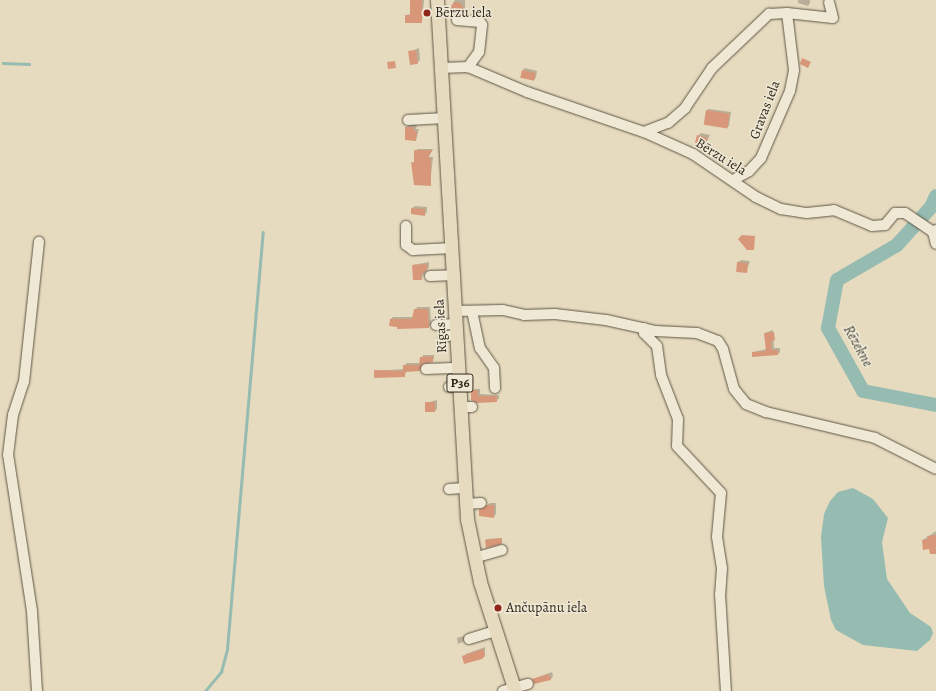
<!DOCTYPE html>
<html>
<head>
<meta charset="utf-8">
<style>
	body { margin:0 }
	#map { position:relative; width:936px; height:691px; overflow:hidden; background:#e6dbbe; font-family:Alegreya,serif }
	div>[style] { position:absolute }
	.water>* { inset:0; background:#96bbb1 }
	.shadow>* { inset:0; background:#0003 }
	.stream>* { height:2.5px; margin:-1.25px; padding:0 1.25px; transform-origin:1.25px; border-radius:1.25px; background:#96bbb1 }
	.river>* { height:14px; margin:-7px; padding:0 7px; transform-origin:7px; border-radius:7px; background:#96bbb1 }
	.building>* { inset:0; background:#d9977a; transform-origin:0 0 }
	.round { border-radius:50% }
	.roads { filter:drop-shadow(0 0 1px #5e5545) drop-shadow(0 0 1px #5e5545) }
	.minor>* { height:10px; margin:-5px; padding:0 5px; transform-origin:5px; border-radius:5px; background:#efe8d5 }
	.major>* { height:13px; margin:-6.5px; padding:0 6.5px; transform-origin:6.5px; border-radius:6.5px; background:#e6dbbe }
	.dots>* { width:11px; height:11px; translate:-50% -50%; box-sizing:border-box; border:2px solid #efe8d5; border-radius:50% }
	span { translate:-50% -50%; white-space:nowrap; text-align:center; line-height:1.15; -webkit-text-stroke:3px #efe8d5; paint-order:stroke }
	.shield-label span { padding:1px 3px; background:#efe8d5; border:1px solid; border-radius:3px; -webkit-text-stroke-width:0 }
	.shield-label { font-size:13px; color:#31281d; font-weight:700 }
	.poi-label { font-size:14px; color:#31281d }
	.left { translate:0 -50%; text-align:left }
	.street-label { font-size:14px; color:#31281d }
	.water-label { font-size:15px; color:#4a4d42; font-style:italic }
</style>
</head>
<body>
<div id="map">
	<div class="water">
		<i style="clip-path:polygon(853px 488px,873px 499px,888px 518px,882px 542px,887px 579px,910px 613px,931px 627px,933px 633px,930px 640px,917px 651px,863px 645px,836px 630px,831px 620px,824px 586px,821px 537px,824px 514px,830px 501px,838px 492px)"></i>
	</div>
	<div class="shadow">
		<i style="clip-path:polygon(411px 0,424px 0,422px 22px,406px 15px,411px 14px)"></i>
		<i style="clip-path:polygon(455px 0,465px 0,465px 10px,463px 12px,453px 13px,453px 3px)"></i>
		<i style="clip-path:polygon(798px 0,810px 0,810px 3px,808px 6px,798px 3px)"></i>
		<i style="clip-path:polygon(419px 48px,420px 60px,417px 63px,409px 52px)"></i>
		<i style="clip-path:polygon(525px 68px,537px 71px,536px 77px,534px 80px,523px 70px)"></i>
		<i style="clip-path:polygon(709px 109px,731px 112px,729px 126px,727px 127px,707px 110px)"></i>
		<i style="clip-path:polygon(409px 125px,417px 125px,416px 129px,419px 129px,416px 140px,406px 127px)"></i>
		<i style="clip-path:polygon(701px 133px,710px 135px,705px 145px,698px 136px)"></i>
		<i style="clip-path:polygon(417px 149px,433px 149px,429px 157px,433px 157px,430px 185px,412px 163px,415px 161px)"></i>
		<i style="clip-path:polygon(415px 206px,427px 207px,427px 212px,424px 215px,412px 208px)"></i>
		<i style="clip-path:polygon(741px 260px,750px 261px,746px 272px,738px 262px)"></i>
		<i style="clip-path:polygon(429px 262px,429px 267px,421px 279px,413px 265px)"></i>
		<i style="clip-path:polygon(417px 307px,430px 307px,431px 325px,428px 327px,398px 326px,391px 319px,393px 317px,413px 317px)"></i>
		<i style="clip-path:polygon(773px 330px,774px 348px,780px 348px,780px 352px,778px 354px,753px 352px,767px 349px,765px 333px)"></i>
		<i style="clip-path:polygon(423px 355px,434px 355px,434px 359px,423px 363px,420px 370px,407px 371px,404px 376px,375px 371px,404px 369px,406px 363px,421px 363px)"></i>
		<i style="clip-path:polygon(474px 389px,480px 389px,480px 394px,499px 395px,499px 399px,477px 402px,472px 391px)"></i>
		<i style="clip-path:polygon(437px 400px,437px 409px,435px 411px,426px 403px)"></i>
		<i style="clip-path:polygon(490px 503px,496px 503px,496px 514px,494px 517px,480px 515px,483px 508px)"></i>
		<i style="clip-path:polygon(936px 531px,936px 553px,923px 540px)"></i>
		<i style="clip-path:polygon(502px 538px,502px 543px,486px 540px,487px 539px)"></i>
		<i style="clip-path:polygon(464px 636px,465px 641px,458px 644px,457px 638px)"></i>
		<i style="clip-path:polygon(485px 647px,485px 655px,464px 656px,466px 654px)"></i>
		<i style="clip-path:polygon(552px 672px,553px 676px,551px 679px,533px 679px)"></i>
	</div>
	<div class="stream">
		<i style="left:3px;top:63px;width:26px;rotate:2deg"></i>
		<i style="left:205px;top:691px;width:25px;rotate:-50deg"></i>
		<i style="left:221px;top:672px;width:24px;rotate:-75deg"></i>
		<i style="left:227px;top:649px;width:418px;rotate:-85.1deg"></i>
	</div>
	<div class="river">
		<i style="left:936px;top:196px;width:12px;rotate:114deg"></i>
		<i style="left:931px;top:207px;width:51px;rotate:131.8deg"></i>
		<i style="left:897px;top:245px;width:69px;rotate:149.7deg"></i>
		<i style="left:837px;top:280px;width:49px;rotate:100.6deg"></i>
		<i style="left:828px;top:328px;width:72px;rotate:60.9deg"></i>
		<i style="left:863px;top:391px;width:74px;rotate:10.9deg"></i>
	</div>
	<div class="building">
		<i style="clip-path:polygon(410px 0,422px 0,422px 23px,405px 23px,405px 15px,410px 15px)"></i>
		<i class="round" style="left:451px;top:2px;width:12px;height:12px"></i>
		<i style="left:416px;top:50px;width:14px;height:8px;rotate:82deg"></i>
		<i style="clip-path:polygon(802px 58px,811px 62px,808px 68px,800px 64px)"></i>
		<i style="left:395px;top:61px;width:7px;height:8px;rotate:82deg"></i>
		<i style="left:522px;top:70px;width:14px;height:8px;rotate:12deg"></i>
		<i style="left:706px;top:110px;width:24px;height:15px;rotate:9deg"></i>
		<i style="clip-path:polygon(405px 127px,414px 127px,414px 131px,417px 131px,416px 141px,405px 140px)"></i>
		<i style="left:697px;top:135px;width:11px;height:8px;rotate:15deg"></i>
		<i style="clip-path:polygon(414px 150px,432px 150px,428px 158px,431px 158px,431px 186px,414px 185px,411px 162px,414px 163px)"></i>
		<i style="clip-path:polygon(411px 208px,425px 209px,425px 216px,411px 214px)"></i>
		<i style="clip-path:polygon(742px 235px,755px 236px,754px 250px,747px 250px,738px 239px)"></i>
		<i style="left:737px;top:262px;width:11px;height:10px;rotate:5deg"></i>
		<i style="clip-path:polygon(427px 264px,427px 270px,421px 275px,422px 280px,413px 280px,412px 265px)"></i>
		<i style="clip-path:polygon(414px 309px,428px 309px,429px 328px,397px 329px,397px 327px,389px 326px,390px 319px,412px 319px)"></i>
		<i style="clip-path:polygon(774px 332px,775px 340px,771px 341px,772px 350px,778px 350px,778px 355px,752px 357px,752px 352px,766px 351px,764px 333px)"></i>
		<i style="clip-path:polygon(433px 356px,433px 362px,422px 364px,420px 371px,405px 372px,405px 377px,374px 378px,374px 370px,403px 371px,403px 365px,419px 365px,420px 357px)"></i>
		<i style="clip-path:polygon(471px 390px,478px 390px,478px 396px,497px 396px,497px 402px,477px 403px,471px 400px)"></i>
		<i style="left:435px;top:402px;width:10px;height:10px;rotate:90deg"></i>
		<i style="clip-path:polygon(487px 505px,494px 505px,494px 518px,479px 516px,479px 510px)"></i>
		<i style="clip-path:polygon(936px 535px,936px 554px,930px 554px,929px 549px,923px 550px,922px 540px,928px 539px,927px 536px)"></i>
		<i style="clip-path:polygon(501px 538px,502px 544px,486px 548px,485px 540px)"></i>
		<i style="clip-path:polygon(483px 649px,485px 656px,482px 659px,464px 664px,462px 656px)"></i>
		<i style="clip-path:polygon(549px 674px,551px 680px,534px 684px,532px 679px)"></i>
	</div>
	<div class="roads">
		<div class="minor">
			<i style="left:457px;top:20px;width:23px;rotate:5deg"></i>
			<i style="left:480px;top:22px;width:4px;rotate:56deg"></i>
			<i style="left:482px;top:25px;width:27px;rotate:96deg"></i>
			<i style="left:479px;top:52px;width:19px;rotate:126deg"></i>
			<i style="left:441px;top:68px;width:27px;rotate:-2deg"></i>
			<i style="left:468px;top:67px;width:64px;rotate:23deg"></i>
			<i style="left:527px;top:92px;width:124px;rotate:18.9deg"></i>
			<i style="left:644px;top:132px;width:54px;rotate:24.2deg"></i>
			<i style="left:693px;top:154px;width:76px;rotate:34.3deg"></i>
			<i style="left:756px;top:197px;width:28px;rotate:26deg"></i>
			<i style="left:781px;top:209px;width:26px;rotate:9deg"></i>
			<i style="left:807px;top:213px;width:27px;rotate:-6deg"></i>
			<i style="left:834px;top:210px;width:41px;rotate:22.8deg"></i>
			<i style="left:872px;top:226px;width:13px;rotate:-4deg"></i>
			<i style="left:885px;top:225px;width:16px;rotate:-50deg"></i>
			<i style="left:895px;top:213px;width:10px"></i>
			<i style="left:905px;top:213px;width:34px;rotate:34deg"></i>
			<i style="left:408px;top:120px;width:37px;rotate:-3deg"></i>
			<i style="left:644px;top:132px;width:26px;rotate:-21deg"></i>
			<i style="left:668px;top:123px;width:23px;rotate:-41deg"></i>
			<i style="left:685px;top:108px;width:48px;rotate:-56deg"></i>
			<i style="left:712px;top:68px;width:79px;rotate:-43.5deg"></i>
			<i style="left:769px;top:14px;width:18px;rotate:-3deg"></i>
			<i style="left:787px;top:13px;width:46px;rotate:6.2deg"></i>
			<i style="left:833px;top:18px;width:16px;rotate:-104deg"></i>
			<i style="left:733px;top:180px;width:18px;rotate:-29deg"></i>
			<i style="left:749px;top:171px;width:18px;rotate:-47deg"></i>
			<i style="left:761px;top:158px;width:73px;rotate:-66.6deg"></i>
			<i style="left:790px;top:91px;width:21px;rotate:-79deg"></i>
			<i style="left:794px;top:70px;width:57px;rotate:-97deg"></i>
			<i style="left:406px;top:226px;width:19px;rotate:90deg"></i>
			<i style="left:406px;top:245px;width:9px;rotate:36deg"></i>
			<i style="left:413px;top:250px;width:40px;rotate:-2.9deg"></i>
			<i style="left:936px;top:230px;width:4px;rotate:146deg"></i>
			<i style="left:933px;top:232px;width:12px;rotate:76deg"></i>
			<i style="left:430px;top:276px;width:25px;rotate:-2deg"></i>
			<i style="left:456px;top:311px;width:47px;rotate:-1.2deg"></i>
			<i style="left:503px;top:310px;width:22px;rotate:13deg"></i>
			<i style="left:524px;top:315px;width:31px;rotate:-2deg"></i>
			<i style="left:555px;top:314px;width:51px;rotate:6.7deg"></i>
			<i style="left:606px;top:320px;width:50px;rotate:12.7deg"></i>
			<i style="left:655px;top:331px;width:42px;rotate:2.7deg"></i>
			<i style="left:697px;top:333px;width:22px;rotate:21deg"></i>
			<i style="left:718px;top:341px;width:9px;rotate:58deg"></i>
			<i style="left:723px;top:349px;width:41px;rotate:74.6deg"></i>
			<i style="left:734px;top:389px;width:19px;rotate:51deg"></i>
			<i style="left:746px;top:404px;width:22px;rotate:22deg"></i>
			<i style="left:766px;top:412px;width:112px;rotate:13.4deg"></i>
			<i style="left:875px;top:438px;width:68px;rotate:26.9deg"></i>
			<i style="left:472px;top:311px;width:38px;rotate:78deg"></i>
			<i style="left:480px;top:348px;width:24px;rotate:55deg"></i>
			<i style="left:494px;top:368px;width:20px;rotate:87deg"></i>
			<i style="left:436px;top:325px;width:21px;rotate:-3deg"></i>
			<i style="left:644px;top:328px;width:5px;rotate:90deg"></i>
			<i style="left:644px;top:333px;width:18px;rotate:45deg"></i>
			<i style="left:657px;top:346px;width:29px;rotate:82deg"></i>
			<i style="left:661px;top:375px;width:47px;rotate:68.9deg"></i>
			<i style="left:678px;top:419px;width:27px;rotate:92deg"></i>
			<i style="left:677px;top:446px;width:64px;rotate:46.9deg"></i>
			<i style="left:721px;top:493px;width:44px;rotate:95.2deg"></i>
			<i style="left:717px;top:537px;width:31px;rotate:81deg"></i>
			<i style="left:722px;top:568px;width:26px;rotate:94deg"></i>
			<i style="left:720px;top:594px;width:97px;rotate:86.5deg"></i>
			<i style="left:444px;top:336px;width:14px;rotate:-4deg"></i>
			<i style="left:426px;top:369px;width:33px;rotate:-2deg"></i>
			<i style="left:449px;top:387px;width:11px"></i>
			<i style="left:461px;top:407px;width:11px"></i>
			<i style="left:449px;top:489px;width:16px;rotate:-4deg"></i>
			<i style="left:466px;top:504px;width:15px;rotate:-4deg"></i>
			<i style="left:474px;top:558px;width:29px;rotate:-16deg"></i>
			<i style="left:469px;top:639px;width:27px;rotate:-17deg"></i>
			<i style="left:37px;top:691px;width:80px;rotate:-93.6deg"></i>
			<i style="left:32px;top:611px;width:158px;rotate:-98.7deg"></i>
			<i style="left:8px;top:455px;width:40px;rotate:-82.9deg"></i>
			<i style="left:13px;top:415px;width:35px;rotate:-72deg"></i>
			<i style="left:24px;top:382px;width:141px;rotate:-83.9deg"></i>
			<i style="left:503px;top:691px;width:26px;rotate:-16deg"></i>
		</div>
		<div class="major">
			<i style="left:437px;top:0;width:520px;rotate:86.69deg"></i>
			<i style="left:467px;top:519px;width:64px;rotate:78.3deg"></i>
			<i style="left:480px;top:582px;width:114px;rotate:72.2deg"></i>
		</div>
	</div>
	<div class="dots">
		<i style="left:427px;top:13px;background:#8f2418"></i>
		<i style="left:498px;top:608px;background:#8f2418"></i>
	</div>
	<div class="shield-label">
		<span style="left:460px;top:383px">P36</span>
	</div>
	<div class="poi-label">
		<span class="left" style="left:435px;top:13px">Bērzu iela</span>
		<span class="left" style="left:506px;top:608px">Ančupānu iela</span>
	</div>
	<div class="street-label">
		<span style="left:765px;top:110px;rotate:-69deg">Gravas iela</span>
		<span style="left:721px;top:157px;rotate:32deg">Bērzu iela</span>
		<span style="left:441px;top:326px;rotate:-93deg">Rīgas iela</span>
	</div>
	<div class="water-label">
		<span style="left:858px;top:346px;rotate:61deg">Rēzekne</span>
	</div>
</div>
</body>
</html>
